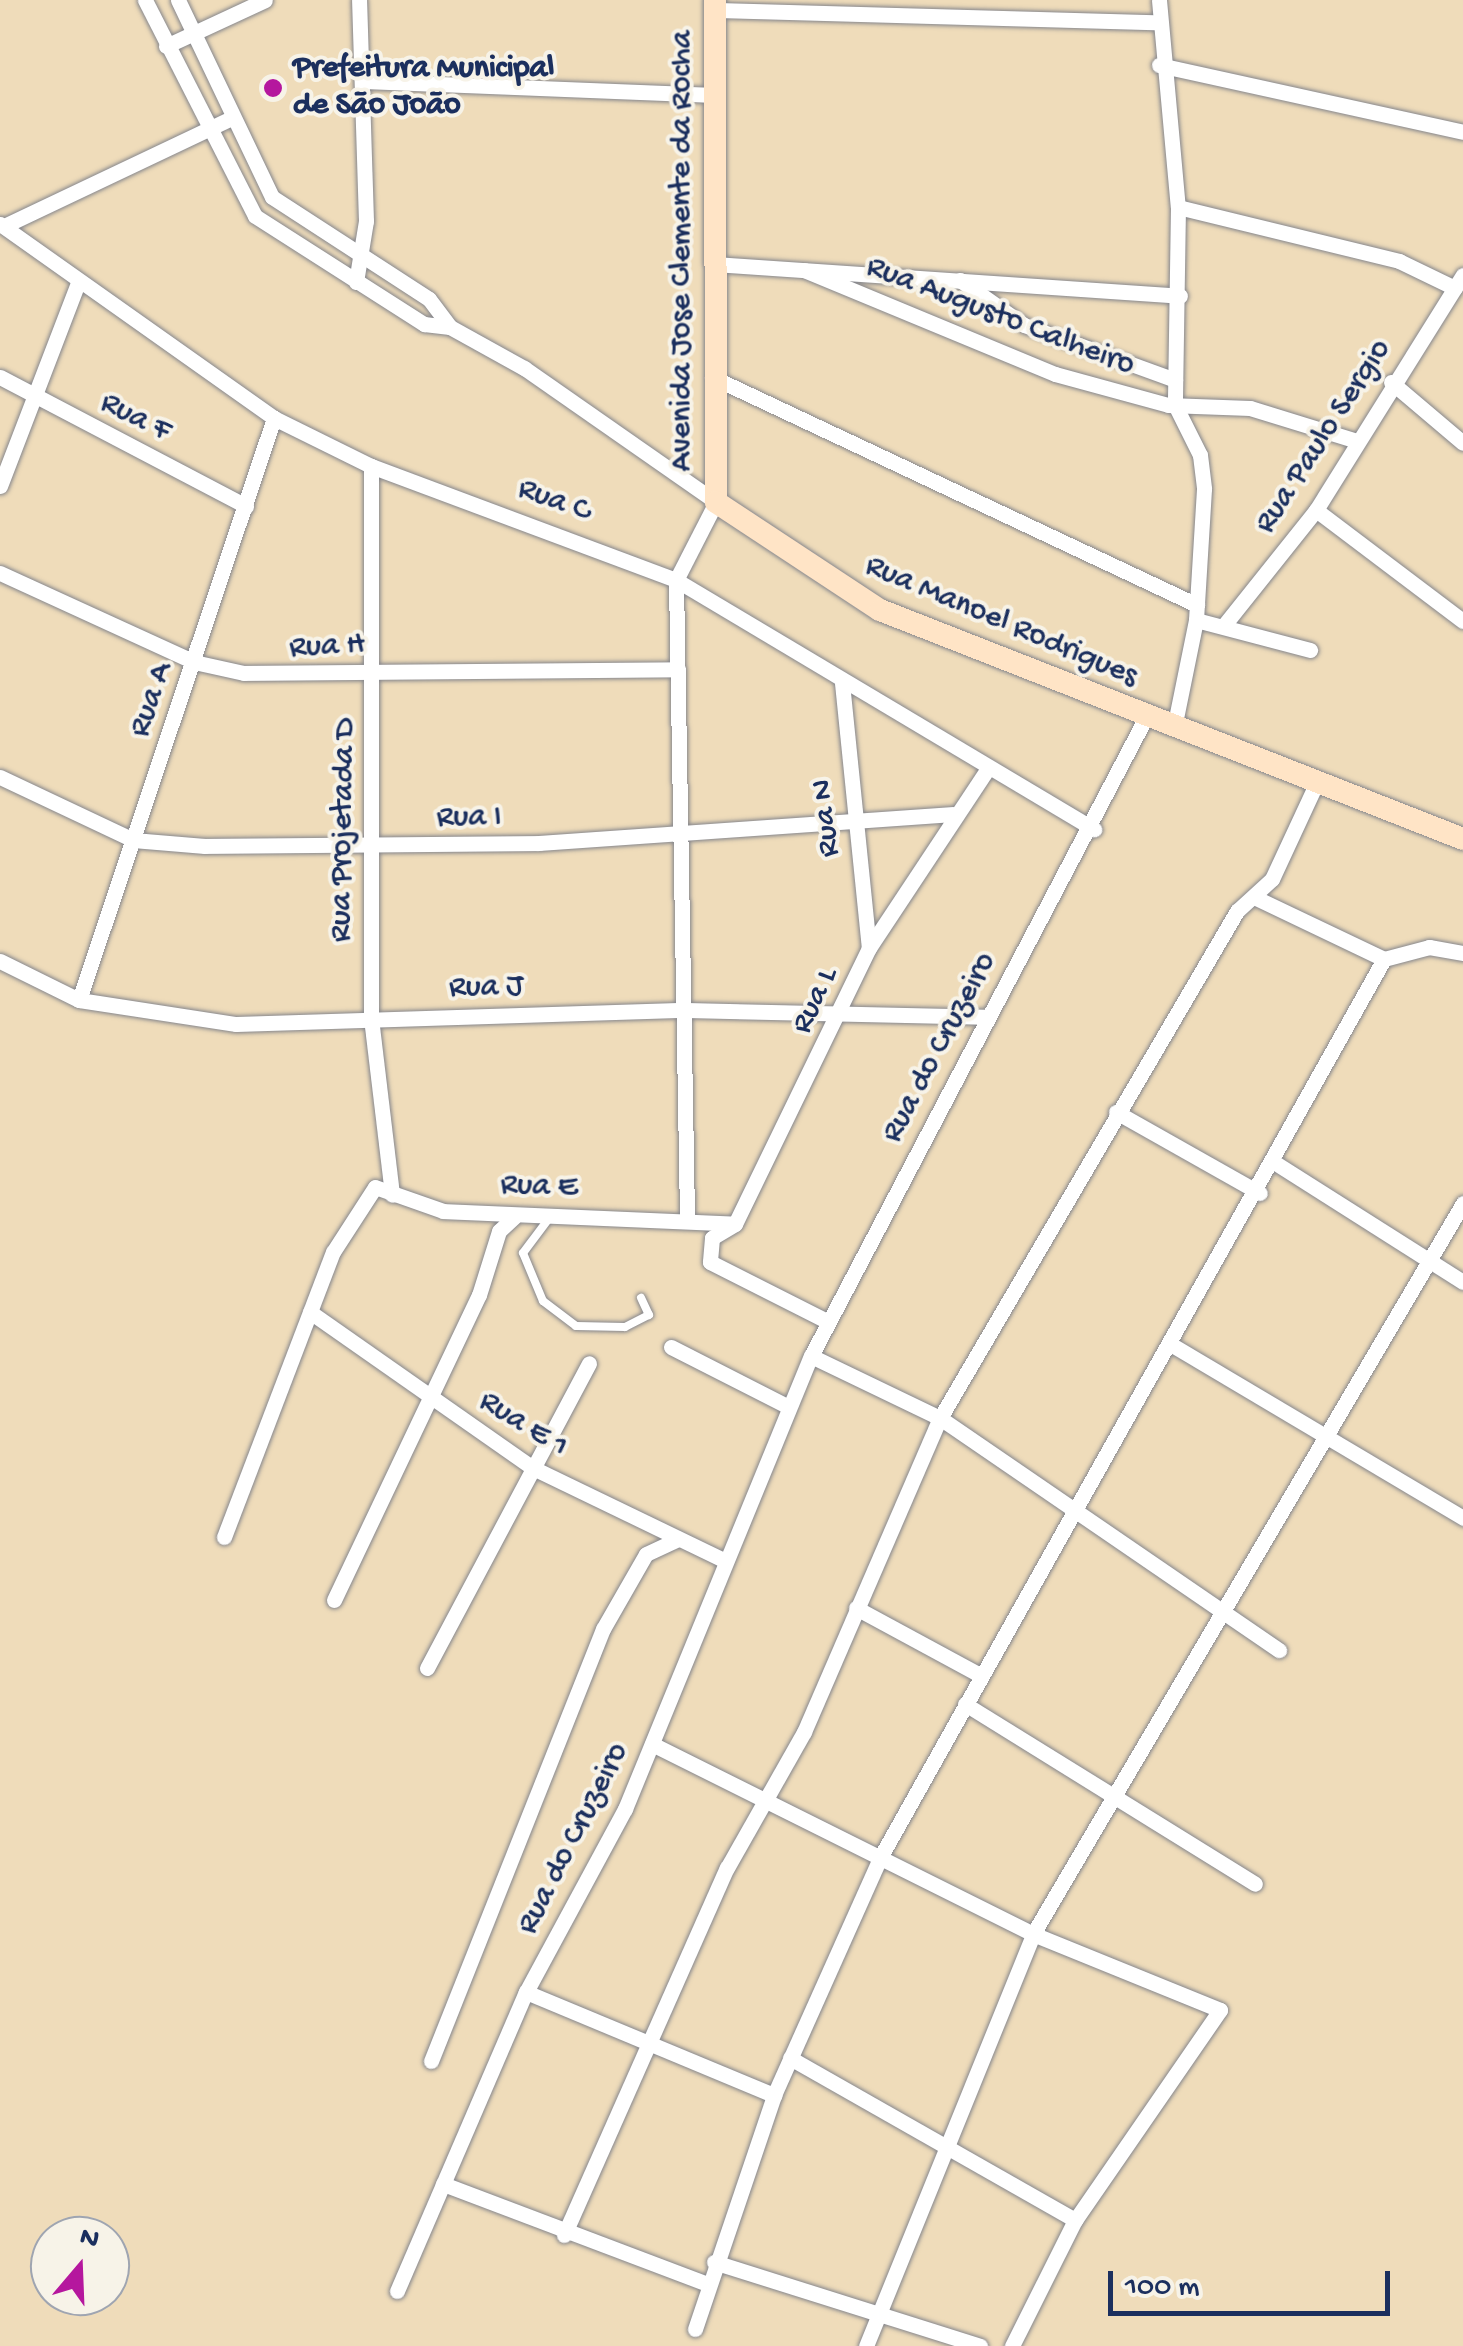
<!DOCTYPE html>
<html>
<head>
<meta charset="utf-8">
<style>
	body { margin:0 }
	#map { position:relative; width:1463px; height:2346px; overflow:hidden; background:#efdcba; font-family:"Gochi Hand",sans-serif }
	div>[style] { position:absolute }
	.roads { filter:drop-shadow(0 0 2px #85868c) drop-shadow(0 0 2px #85868c) }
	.lane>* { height:8px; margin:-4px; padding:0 4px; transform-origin:4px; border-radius:4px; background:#fff }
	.street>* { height:15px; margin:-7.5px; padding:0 7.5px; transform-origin:7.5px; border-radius:7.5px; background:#fff }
	.secondary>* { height:22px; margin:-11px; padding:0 11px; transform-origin:11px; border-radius:11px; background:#ffe4c6 }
	.dots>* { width:28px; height:28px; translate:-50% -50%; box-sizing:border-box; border:5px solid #f7f3e8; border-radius:50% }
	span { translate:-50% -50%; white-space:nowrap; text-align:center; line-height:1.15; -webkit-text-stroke:8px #f7f3e8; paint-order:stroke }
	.poi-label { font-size:32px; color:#1b2f5e; font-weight:700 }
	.left { translate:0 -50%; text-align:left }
	.street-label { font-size:32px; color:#1b2f5e }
	.north { position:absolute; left:30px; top:2216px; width:100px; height:100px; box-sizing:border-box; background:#f7f3e8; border:2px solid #9fa5b1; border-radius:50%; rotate:19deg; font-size:28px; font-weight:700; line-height:40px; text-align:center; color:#1b2f5e }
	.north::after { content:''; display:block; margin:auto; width:35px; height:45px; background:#b5179e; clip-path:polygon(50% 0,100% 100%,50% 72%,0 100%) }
	.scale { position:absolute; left:1108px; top:2271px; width:282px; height:45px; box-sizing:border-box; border:5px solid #1b2f5e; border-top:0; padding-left:12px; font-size:30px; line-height:35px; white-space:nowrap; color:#1b2f5e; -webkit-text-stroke:8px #f7f3e8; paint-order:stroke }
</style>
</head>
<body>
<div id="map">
	<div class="roads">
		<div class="lane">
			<i style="left:550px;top:1217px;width:45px;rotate:126.9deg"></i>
			<i style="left:523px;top:1253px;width:52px;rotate:67.4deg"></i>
			<i style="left:543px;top:1301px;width:41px;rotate:37.1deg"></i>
			<i style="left:576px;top:1326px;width:49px;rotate:1.2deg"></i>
			<i style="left:625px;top:1327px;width:27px;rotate:-27deg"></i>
			<i style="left:649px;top:1315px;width:19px;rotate:-115deg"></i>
		</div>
		<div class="street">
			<i style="left:145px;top:0;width:242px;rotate:63deg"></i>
			<i style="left:255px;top:216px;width:201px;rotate:32.6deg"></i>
			<i style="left:424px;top:324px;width:26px;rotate:7deg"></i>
			<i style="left:450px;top:327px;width:85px;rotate:29deg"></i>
			<i style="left:524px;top:368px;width:234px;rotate:34.9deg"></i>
			<i style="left:716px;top:502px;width:88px;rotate:117.1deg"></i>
			<i style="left:676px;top:580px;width:636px;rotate:89.01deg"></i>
			<i style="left:178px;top:0;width:218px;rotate:64.5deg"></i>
			<i style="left:272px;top:197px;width:187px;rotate:33deg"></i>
			<i style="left:429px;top:299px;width:35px;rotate:53deg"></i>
			<i style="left:1159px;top:0;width:208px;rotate:84.8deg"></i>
			<i style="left:1178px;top:207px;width:198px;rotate:90.9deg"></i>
			<i style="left:1175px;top:405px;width:56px;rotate:63.4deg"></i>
			<i style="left:1200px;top:455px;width:34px;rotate:83deg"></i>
			<i style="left:1204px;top:489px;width:131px;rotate:93.5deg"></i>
			<i style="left:1196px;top:620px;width:110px;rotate:101.5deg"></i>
			<i style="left:716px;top:10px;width:440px;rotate:1.6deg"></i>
			<i style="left:166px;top:46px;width:109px;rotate:-24.9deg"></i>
			<i style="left:1159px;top:65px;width:311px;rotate:12.4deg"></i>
			<i style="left:365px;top:81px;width:349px;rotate:2.3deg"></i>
			<i style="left:1178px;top:207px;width:228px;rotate:13.7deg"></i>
			<i style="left:1399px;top:261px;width:62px;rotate:25.7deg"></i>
			<i style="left:0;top:224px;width:336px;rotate:35.3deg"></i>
			<i style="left:274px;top:418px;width:108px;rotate:26.3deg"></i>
			<i style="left:371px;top:466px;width:326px;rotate:20.5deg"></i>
			<i style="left:676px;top:580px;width:487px;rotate:30.8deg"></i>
			<i style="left:4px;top:226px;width:249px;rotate:-25.4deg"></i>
			<i style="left:714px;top:264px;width:467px;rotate:3.9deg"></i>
			<i style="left:804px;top:270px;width:272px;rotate:22.5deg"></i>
			<i style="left:1055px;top:374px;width:117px;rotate:15.3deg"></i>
			<i style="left:1168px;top:405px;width:82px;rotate:2.1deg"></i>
			<i style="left:1250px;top:408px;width:109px;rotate:17.1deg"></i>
			<i style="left:960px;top:280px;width:78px;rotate:35.1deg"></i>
			<i style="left:1024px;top:325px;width:161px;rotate:20deg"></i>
			<i style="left:356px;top:282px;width:62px;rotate:-80.7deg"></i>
			<i style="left:366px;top:221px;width:221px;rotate:-91.8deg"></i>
			<i style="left:0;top:377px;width:278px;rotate:27.7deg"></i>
			<i style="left:712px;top:377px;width:536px;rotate:25.18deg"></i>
			<i style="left:1391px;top:382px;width:94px;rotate:40.3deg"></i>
			<i style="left:371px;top:466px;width:552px;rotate:90deg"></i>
			<i style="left:371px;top:1018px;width:178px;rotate:83.2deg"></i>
			<i style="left:0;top:486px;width:217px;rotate:-69deg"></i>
			<i style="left:1316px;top:510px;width:184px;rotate:37.1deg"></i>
			<i style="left:0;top:573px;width:213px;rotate:24.6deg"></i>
			<i style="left:194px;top:662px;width:51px;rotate:12.4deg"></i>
			<i style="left:244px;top:673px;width:434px;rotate:-0.5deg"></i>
			<i style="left:1196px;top:620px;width:118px;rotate:14.7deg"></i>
			<i style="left:1225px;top:624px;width:146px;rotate:-51.4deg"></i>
			<i style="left:1316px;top:510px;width:277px;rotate:-58deg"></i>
			<i style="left:842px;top:683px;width:266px;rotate:84.2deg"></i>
			<i style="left:0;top:777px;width:147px;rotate:25.3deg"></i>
			<i style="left:133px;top:840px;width:72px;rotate:4.8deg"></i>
			<i style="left:205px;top:846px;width:334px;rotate:-0.5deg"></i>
			<i style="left:539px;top:843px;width:415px;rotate:-4deg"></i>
			<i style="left:1256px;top:898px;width:142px;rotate:25.5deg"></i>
			<i style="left:1384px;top:959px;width:47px;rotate:-14.9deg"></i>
			<i style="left:1429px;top:947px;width:35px;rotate:10deg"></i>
			<i style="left:0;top:961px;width:88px;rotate:26.3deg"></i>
			<i style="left:79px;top:1000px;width:159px;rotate:8.7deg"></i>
			<i style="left:236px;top:1024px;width:450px;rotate:-1.8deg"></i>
			<i style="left:686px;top:1010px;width:298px;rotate:1.3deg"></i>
			<i style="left:79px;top:1000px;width:614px;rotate:-71.48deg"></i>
			<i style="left:1116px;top:1112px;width:165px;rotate:29.4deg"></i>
			<i style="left:1277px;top:1164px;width:220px;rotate:32.4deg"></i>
			<i style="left:735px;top:1224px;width:307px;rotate:-64.1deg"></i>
			<i style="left:869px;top:948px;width:214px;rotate:-56.5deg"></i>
			<i style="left:735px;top:1224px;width:27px;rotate:149deg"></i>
			<i style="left:712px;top:1238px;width:24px;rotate:95deg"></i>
			<i style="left:710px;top:1262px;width:133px;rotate:26.8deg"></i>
			<i style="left:310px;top:1312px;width:270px;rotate:35deg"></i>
			<i style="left:531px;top:1467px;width:211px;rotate:25.8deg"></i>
			<i style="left:1172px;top:1345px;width:339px;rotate:30.7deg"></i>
			<i style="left:671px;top:1347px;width:132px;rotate:27deg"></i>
			<i style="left:811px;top:1356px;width:143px;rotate:25.7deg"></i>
			<i style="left:940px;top:1418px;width:411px;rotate:34.4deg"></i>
			<i style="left:224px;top:1537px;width:305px;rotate:-69.1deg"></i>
			<i style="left:333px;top:1252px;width:77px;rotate:-57.1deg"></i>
			<i style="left:375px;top:1187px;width:72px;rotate:19.4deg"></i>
			<i style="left:443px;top:1211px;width:292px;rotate:2.5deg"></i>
			<i style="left:334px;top:1600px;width:338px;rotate:-64.6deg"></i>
			<i style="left:479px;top:1295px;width:67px;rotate:-72.6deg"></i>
			<i style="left:499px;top:1231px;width:21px;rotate:-43deg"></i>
			<i style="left:856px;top:1608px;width:141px;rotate:28.4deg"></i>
			<i style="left:427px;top:1668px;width:345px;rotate:-62deg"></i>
			<i style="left:965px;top:1704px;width:341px;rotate:31.8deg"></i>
			<i style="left:652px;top:1744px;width:426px;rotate:26.5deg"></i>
			<i style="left:1033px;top:1934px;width:202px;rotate:22.1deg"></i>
			<i style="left:1220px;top:2010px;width:255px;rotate:124.6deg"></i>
			<i style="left:1075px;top:2220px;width:141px;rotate:116.6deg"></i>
			<i style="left:526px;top:1992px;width:269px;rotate:22.6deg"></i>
			<i style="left:790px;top:2058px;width:328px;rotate:29.6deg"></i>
			<i style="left:431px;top:2061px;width:465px;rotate:-68.3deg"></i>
			<i style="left:603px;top:1629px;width:86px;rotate:-60.2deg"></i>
			<i style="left:646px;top:1554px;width:35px;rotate:-25deg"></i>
			<i style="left:443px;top:2184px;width:283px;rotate:20.7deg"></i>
			<i style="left:564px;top:2235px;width:402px;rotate:-66.1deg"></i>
			<i style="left:727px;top:1868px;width:156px;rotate:-60.5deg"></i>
			<i style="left:804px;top:1732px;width:342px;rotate:-66.6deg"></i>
			<i style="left:940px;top:1418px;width:588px;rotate:-59.64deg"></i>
			<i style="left:1237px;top:911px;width:47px;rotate:-42.4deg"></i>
			<i style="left:1272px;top:879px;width:107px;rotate:-65.1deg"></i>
			<i style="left:714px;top:2262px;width:279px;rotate:17.5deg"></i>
			<i style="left:397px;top:2291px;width:326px;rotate:-66.7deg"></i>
			<i style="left:526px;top:1992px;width:208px;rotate:-61.6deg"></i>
			<i style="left:625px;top:1809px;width:490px;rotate:-67.7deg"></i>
			<i style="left:811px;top:1356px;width:719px;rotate:-62.33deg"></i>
			<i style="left:695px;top:2329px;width:247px;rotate:-71.3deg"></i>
			<i style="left:774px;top:2095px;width:262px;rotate:-65.9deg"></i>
			<i style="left:881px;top:1856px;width:1028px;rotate:-60.72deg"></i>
			<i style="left:866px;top:2346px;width:445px;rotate:-67.9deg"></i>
			<i style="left:1033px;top:1934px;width:848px;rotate:-59.53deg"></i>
		</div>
		<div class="secondary">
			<i style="left:715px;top:0;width:502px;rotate:89.89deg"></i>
			<i style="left:716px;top:502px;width:196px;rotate:33.4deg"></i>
			<i style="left:880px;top:610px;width:626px;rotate:21.44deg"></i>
		</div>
	</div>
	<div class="dots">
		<i style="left:273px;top:88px;background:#b5179e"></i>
	</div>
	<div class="poi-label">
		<span class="left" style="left:293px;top:88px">Prefeitura Municipal<br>de São João</span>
	</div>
	<div class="street-label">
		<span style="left:683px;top:251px;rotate:-90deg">Avenida Jose Clemente da Rocha</span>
		<span style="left:1000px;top:317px;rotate:21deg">Rua Augusto Calheiro</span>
		<span style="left:135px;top:418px;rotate:27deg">Rua F</span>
		<span style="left:1324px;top:437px;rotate:-57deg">Rua Paulo Sergio</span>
		<span style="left:554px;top:501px;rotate:20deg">Rua C</span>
		<span style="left:1001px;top:622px;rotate:23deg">Rua Manoel Rodrigues</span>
		<span style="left:327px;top:647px;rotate:-3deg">Rua H</span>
		<span style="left:152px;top:700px;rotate:-71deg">Rua A</span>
		<span style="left:469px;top:818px;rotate:-1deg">Rua I</span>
		<span style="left:827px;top:818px;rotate:-96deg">Rua N</span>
		<span style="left:344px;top:830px;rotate:-89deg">Rua Projetada D</span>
		<span style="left:486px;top:988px;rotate:-1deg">Rua J</span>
		<span style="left:816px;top:1001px;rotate:-65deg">Rua L</span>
		<span style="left:940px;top:1048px;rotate:-62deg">Rua do Cruzeiro</span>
		<span style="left:539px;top:1187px;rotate:2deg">Rua E</span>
		<span style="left:523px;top:1425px;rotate:32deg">Rua E 1</span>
		<span style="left:574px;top:1839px;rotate:-63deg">Rua do Cruzeiro</span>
	</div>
	<div class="north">N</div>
	<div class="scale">100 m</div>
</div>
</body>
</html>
